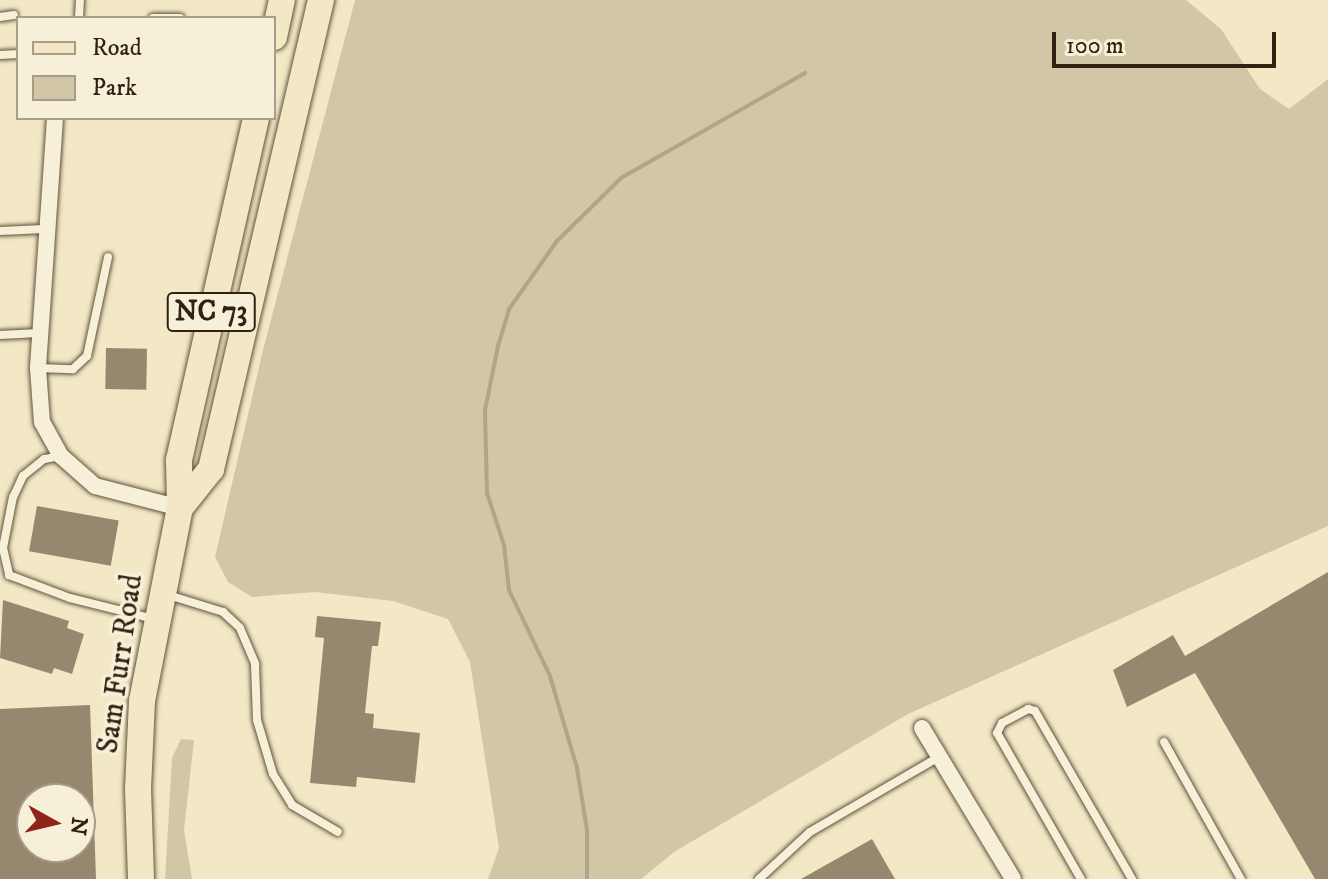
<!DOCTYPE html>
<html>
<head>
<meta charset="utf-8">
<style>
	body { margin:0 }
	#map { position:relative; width:1328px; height:879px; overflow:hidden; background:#f2e8c5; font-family:"IM FELL DW Pica",serif }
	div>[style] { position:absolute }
	.green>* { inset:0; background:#d1c6a6 }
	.stream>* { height:4px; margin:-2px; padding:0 2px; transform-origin:2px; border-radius:2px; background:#b1a488 }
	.building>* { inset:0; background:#96886f; transform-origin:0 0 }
	.roads { filter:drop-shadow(0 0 2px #62523e) drop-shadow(0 0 2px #62523e) }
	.service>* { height:8px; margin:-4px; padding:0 4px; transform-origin:4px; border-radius:4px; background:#f7f0d9 }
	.minor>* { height:16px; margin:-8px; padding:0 8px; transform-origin:8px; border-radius:8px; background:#f7f0d9 }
	.primary>* { height:26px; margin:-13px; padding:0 13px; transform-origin:13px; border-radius:13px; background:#f2e8c5 }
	span { translate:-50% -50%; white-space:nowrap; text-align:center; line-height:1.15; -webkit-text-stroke:7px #f7f0d9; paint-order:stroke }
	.shield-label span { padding:2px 6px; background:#f7f0d9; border:2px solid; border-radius:6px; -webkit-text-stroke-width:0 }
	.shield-label { font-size:28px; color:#322011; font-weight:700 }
	.street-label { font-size:30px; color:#322011 }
	.legend { position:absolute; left:16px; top:16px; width:260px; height:104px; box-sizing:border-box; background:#f7f0d9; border:2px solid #a89d89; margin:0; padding:10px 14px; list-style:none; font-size:24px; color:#322011 }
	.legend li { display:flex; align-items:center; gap:16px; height:40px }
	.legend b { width:40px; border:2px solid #a89d89 }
	.north { position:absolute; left:16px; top:783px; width:80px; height:80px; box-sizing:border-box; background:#f7f0d9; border:2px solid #a89d89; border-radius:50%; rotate:98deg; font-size:22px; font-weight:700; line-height:32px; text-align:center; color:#322011 }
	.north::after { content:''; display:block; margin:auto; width:28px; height:36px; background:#8f2418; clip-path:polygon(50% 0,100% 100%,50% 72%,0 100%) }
	.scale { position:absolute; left:1052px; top:32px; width:224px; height:36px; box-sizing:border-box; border:4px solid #322011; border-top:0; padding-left:10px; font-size:24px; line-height:28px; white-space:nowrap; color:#322011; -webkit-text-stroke:6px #f7f0d9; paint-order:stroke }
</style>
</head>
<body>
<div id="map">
	<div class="green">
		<i style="clip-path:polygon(355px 0,1186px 0,1221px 29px,1260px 89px,1289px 109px,1328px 79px,1328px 526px,908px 714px,674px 852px,641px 879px,488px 879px,499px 848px,470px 662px,448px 619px,393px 601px,315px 592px,252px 597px,228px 582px,215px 557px,263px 350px)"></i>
		<i style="clip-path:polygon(181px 739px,194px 740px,184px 830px,192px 879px,165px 879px,172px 758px)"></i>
	</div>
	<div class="stream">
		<i style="left:587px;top:879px;width:49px;rotate:-90deg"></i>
		<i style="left:587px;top:830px;width:63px;rotate:-99.2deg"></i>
		<i style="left:577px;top:768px;width:96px;rotate:-106.4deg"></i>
		<i style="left:550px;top:676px;width:95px;rotate:-115.5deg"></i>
		<i style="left:509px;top:590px;width:45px;rotate:-96.3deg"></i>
		<i style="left:504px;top:545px;width:55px;rotate:-108.1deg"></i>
		<i style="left:487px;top:493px;width:83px;rotate:-91.4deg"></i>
		<i style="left:485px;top:410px;width:65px;rotate:-78.5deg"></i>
		<i style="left:498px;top:346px;width:39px;rotate:-73deg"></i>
		<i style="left:509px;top:309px;width:83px;rotate:-54.8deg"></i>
		<i style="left:557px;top:241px;width:90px;rotate:-44.5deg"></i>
		<i style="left:621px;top:178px;width:212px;rotate:-29.7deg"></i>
	</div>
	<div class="building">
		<i style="left:106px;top:348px;width:41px;height:41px;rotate:1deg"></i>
		<i style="left:37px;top:506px;width:83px;height:46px;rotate:10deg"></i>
		<i style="clip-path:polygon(1328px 572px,1328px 879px,1315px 879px,1195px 673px,1127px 707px,1113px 670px,1173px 635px,1185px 656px)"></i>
		<i style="clip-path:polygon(3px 600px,69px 621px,67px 628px,84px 634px,72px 674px,54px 668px,52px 674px,0 658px)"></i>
		<i style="clip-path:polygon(317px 616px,381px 622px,378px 646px,372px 646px,365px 713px,374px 714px,373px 728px,420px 733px,415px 783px,357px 777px,356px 787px,310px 783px,324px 638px,315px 637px)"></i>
		<i style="clip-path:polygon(evenodd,90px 705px,96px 879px,0 879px,0 709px,90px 705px,32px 799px,80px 799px,80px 847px,32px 847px,32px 799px)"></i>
		<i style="clip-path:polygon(872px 839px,895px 879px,801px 879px)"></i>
	</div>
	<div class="roads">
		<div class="service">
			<i style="left:0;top:17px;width:14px;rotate:-8deg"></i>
			<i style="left:79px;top:18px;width:18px;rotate:-87deg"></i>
			<i style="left:153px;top:18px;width:27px"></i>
			<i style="left:0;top:55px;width:18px;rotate:-3deg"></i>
			<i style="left:0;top:231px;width:44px;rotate:-2.6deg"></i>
			<i style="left:0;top:335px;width:39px;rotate:-3deg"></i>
			<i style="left:38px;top:368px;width:35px;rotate:2deg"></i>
			<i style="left:73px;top:369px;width:19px;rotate:-43deg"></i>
			<i style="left:87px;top:356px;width:101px;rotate:-78deg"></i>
			<i style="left:60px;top:456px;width:16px;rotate:169deg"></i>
			<i style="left:44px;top:459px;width:27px;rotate:141deg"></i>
			<i style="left:23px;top:476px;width:23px;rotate:115deg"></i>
			<i style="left:13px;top:497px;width:52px;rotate:101.1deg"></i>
			<i style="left:3px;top:548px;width:28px;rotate:77deg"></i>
			<i style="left:9px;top:575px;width:65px;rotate:20.7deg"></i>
			<i style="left:70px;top:598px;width:87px;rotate:14deg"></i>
			<i style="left:165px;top:594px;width:61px;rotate:17.2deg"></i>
			<i style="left:223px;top:612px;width:23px;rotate:43deg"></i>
			<i style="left:240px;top:628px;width:39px;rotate:67deg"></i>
			<i style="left:255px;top:664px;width:56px;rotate:88deg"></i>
			<i style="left:257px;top:720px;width:56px;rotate:73.5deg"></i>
			<i style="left:273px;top:774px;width:36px;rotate:58deg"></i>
			<i style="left:292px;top:805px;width:53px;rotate:30.4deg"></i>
			<i style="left:1164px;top:742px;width:157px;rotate:60.7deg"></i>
			<i style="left:759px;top:879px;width:69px;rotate:-42.7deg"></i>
			<i style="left:810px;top:832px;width:149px;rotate:-30.2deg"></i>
			<i style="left:1081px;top:879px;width:168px;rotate:-119.9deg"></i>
			<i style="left:997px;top:733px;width:11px;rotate:-63deg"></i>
			<i style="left:1002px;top:723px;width:30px;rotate:-28deg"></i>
			<i style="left:1028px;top:709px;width:7px;rotate:16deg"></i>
			<i style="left:1035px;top:711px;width:194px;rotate:60deg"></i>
		</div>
		<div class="minor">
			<i style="left:55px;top:118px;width:251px;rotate:93.9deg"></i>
			<i style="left:38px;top:368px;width:54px;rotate:85.8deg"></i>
			<i style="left:42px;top:422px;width:39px;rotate:61deg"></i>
			<i style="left:61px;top:456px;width:45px;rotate:41.4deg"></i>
			<i style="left:95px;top:486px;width:88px;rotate:14.5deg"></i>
			<i style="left:922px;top:728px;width:176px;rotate:58.9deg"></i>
		</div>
		<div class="primary">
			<i style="left:274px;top:37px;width:38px;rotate:-78deg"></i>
			<i style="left:180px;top:508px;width:50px;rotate:-51.5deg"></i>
			<i style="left:211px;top:469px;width:482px;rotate:-76.8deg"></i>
			<i style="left:141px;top:879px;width:90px;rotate:-91.9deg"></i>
			<i style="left:138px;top:789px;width:88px;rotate:-87.4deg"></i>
			<i style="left:142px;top:701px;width:197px;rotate:-78.9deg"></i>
			<i style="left:180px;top:508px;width:48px;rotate:-91.2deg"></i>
			<i style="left:179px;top:460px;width:351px;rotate:-77.3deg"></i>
		</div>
	</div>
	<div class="shield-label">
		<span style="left:211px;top:312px">NC 73</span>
	</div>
	<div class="street-label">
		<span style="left:121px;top:664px;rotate:-82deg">Sam Furr Road</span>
	</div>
	<ul class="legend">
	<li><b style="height:10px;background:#f2e8c5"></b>Road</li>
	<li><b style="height:22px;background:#d1c6a6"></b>Park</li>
	</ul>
	<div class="north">N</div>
	<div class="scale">100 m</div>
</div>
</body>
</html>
